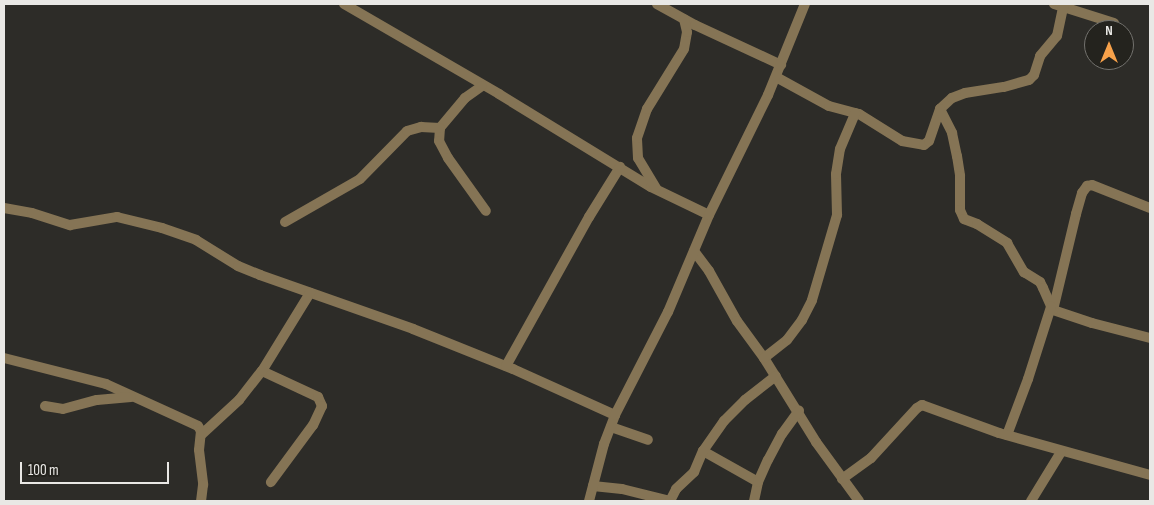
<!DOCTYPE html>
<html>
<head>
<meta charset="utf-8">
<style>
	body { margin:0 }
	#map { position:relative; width:1154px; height:505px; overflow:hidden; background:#2d2c28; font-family:"Sofia Sans Condensed",sans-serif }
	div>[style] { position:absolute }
	.minor>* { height:10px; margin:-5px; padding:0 5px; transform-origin:5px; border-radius:5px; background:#857455 }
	span { translate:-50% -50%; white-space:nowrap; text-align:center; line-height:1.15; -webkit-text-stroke:4px #24231e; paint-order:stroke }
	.frame { position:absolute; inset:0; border:5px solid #e9e8e5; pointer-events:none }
	.north { position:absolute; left:1084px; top:20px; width:50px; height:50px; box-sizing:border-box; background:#24231e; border:1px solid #73726e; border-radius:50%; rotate:0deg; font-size:14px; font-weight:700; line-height:20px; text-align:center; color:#e9e8e5 }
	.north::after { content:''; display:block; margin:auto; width:18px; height:22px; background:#f7a14a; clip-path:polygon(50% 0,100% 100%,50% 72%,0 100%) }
	.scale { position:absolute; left:20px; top:462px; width:149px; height:22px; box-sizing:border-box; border:2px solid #e9e8e5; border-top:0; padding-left:6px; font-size:15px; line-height:18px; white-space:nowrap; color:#e9e8e5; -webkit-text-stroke:4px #24231e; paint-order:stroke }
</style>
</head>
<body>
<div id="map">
	<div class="minor">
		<i style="left:344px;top:4px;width:179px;rotate:30.1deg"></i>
		<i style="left:499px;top:94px;width:178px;rotate:31.5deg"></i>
		<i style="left:651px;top:187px;width:64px;rotate:25.8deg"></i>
		<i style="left:657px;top:4px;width:43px;rotate:28.9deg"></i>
		<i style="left:695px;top:25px;width:95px;rotate:24.9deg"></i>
		<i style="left:1054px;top:4px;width:63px;rotate:17.6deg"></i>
		<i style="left:776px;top:77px;width:60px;rotate:28.7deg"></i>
		<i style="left:829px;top:106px;width:31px;rotate:15deg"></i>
		<i style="left:859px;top:114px;width:51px;rotate:32.1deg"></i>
		<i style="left:902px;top:141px;width:22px;rotate:10deg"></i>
		<i style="left:924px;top:145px;width:6px;rotate:-39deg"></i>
		<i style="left:929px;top:141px;width:34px;rotate:-71deg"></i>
		<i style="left:940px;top:109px;width:16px;rotate:-43deg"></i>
		<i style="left:952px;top:98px;width:14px;rotate:-21deg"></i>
		<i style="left:965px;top:93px;width:39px;rotate:-9deg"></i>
		<i style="left:1004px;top:87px;width:26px;rotate:-16deg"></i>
		<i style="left:1029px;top:80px;width:7px;rotate:-45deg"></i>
		<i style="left:1034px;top:75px;width:20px;rotate:-72deg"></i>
		<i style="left:1040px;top:56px;width:26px;rotate:-50deg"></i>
		<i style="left:1057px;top:36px;width:30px;rotate:-78deg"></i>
		<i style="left:482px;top:86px;width:21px;rotate:145deg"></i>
		<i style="left:465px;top:98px;width:39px;rotate:130deg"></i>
		<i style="left:440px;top:128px;width:13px;rotate:94deg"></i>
		<i style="left:439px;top:141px;width:19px;rotate:62deg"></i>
		<i style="left:448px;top:158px;width:65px;rotate:54.4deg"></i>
		<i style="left:940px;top:109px;width:27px;rotate:63deg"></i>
		<i style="left:952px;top:133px;width:24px;rotate:78deg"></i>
		<i style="left:957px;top:156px;width:20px;rotate:81deg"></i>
		<i style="left:960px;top:176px;width:34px;rotate:90deg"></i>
		<i style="left:960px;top:210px;width:10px;rotate:66deg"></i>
		<i style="left:964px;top:219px;width:14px;rotate:21deg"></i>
		<i style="left:977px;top:224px;width:36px;rotate:32deg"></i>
		<i style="left:1007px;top:243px;width:34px;rotate:60deg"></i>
		<i style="left:1024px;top:272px;width:19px;rotate:32deg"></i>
		<i style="left:1040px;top:282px;width:7px;rotate:63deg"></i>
		<i style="left:1043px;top:288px;width:24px;rotate:66deg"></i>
		<i style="left:1053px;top:310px;width:41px;rotate:18.4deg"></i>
		<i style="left:1092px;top:323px;width:60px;rotate:14.5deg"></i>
		<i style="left:656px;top:188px;width:35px;rotate:-121deg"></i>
		<i style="left:638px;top:158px;width:20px;rotate:-93deg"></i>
		<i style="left:637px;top:138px;width:31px;rotate:-71deg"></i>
		<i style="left:647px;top:109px;width:70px;rotate:-58.3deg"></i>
		<i style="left:684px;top:49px;width:17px;rotate:-80deg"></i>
		<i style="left:687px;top:32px;width:13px;rotate:-103deg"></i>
		<i style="left:4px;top:208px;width:28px;rotate:10deg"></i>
		<i style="left:32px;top:213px;width:40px;rotate:18deg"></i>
		<i style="left:70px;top:225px;width:48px;rotate:-9.7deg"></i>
		<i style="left:117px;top:217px;width:46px;rotate:13.7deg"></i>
		<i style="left:162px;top:228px;width:36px;rotate:19deg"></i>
		<i style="left:196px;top:240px;width:49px;rotate:31.8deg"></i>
		<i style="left:238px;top:266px;width:24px;rotate:22deg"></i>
		<i style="left:260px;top:275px;width:162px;rotate:19.4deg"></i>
		<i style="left:413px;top:329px;width:108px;rotate:21.8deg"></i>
		<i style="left:513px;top:369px;width:112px;rotate:24.3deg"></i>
		<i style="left:285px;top:222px;width:86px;rotate:-29.8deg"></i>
		<i style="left:360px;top:179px;width:67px;rotate:-45.6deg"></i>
		<i style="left:407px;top:131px;width:15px;rotate:-16deg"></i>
		<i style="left:421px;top:127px;width:19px;rotate:3deg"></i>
		<i style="left:694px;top:251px;width:25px;rotate:53deg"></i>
		<i style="left:709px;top:271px;width:57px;rotate:60.8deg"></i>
		<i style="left:737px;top:321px;width:46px;rotate:53.9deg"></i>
		<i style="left:764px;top:358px;width:99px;rotate:58.2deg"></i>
		<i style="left:816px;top:442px;width:73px;rotate:53.9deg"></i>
		<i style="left:1053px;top:310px;width:99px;rotate:-76.5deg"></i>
		<i style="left:1076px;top:214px;width:22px;rotate:-74deg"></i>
		<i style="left:1082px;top:193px;width:9px;rotate:-54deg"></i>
		<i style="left:1087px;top:186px;width:5px;rotate:-11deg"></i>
		<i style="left:1092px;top:185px;width:62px;rotate:21.6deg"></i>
		<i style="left:4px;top:358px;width:105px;rotate:14.3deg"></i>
		<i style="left:106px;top:384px;width:101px;rotate:24.5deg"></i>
		<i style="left:198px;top:426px;width:6px;rotate:59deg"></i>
		<i style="left:201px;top:431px;width:19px;rotate:96deg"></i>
		<i style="left:199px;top:450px;width:35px;rotate:83deg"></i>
		<i style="left:203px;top:485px;width:16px;rotate:97deg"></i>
		<i style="left:764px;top:358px;width:29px;rotate:-38deg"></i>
		<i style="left:787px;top:340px;width:25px;rotate:-53deg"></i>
		<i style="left:802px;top:320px;width:22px;rotate:-63deg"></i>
		<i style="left:812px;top:300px;width:89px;rotate:-73.6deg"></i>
		<i style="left:837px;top:215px;width:41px;rotate:-91.4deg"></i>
		<i style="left:836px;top:174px;width:25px;rotate:-81deg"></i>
		<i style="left:840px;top:149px;width:39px;rotate:-67deg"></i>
		<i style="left:506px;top:366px;width:171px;rotate:-60.9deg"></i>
		<i style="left:589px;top:217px;width:59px;rotate:-58.2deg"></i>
		<i style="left:262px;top:371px;width:62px;rotate:24.9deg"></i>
		<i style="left:318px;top:397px;width:10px;rotate:66deg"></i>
		<i style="left:322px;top:406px;width:21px;rotate:115deg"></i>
		<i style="left:313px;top:425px;width:71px;rotate:126.4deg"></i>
		<i style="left:45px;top:406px;width:18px;rotate:9deg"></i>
		<i style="left:63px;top:409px;width:35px;rotate:-15deg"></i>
		<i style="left:97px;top:400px;width:34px;rotate:-5deg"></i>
		<i style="left:611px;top:427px;width:39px;rotate:19deg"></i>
		<i style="left:201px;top:435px;width:52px;rotate:-42.6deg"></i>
		<i style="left:239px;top:400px;width:37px;rotate:-52deg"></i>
		<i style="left:262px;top:371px;width:92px;rotate:-58.4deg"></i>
		<i style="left:1007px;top:435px;width:60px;rotate:-69.4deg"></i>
		<i style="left:1028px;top:379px;width:76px;rotate:-72.3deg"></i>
		<i style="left:703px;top:451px;width:63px;rotate:29.4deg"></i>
		<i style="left:842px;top:479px;width:36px;rotate:-36deg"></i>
		<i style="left:871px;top:458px;width:68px;rotate:-47.4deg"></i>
		<i style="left:917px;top:408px;width:6px;rotate:-31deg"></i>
		<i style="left:922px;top:405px;width:82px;rotate:20deg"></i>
		<i style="left:999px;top:433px;width:157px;rotate:15.5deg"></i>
		<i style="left:593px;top:486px;width:29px;rotate:6deg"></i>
		<i style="left:622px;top:489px;width:49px;rotate:14deg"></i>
		<i style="left:589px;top:501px;width:59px;rotate:-75.3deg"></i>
		<i style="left:604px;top:444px;width:31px;rotate:-69deg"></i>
		<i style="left:615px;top:415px;width:116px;rotate:-62.8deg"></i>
		<i style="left:668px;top:312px;width:105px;rotate:-67.1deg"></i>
		<i style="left:709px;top:215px;width:134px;rotate:-63.8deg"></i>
		<i style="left:768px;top:95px;width:98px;rotate:-67.9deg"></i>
		<i style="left:670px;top:501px;width:13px;rotate:-63deg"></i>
		<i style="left:676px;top:489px;width:25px;rotate:-43deg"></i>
		<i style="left:694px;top:472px;width:23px;rotate:-67deg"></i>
		<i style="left:703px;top:451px;width:37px;rotate:-55deg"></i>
		<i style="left:724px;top:421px;width:30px;rotate:-45deg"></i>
		<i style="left:745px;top:400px;width:39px;rotate:-38deg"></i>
		<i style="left:754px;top:501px;width:19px;rotate:-78deg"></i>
		<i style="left:758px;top:482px;width:24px;rotate:-66deg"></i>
		<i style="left:768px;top:460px;width:30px;rotate:-62deg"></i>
		<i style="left:782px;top:434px;width:29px;rotate:-54deg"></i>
		<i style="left:1031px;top:501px;width:57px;rotate:-58.5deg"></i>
	</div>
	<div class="frame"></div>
	<div class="north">N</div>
	<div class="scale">100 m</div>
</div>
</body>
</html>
